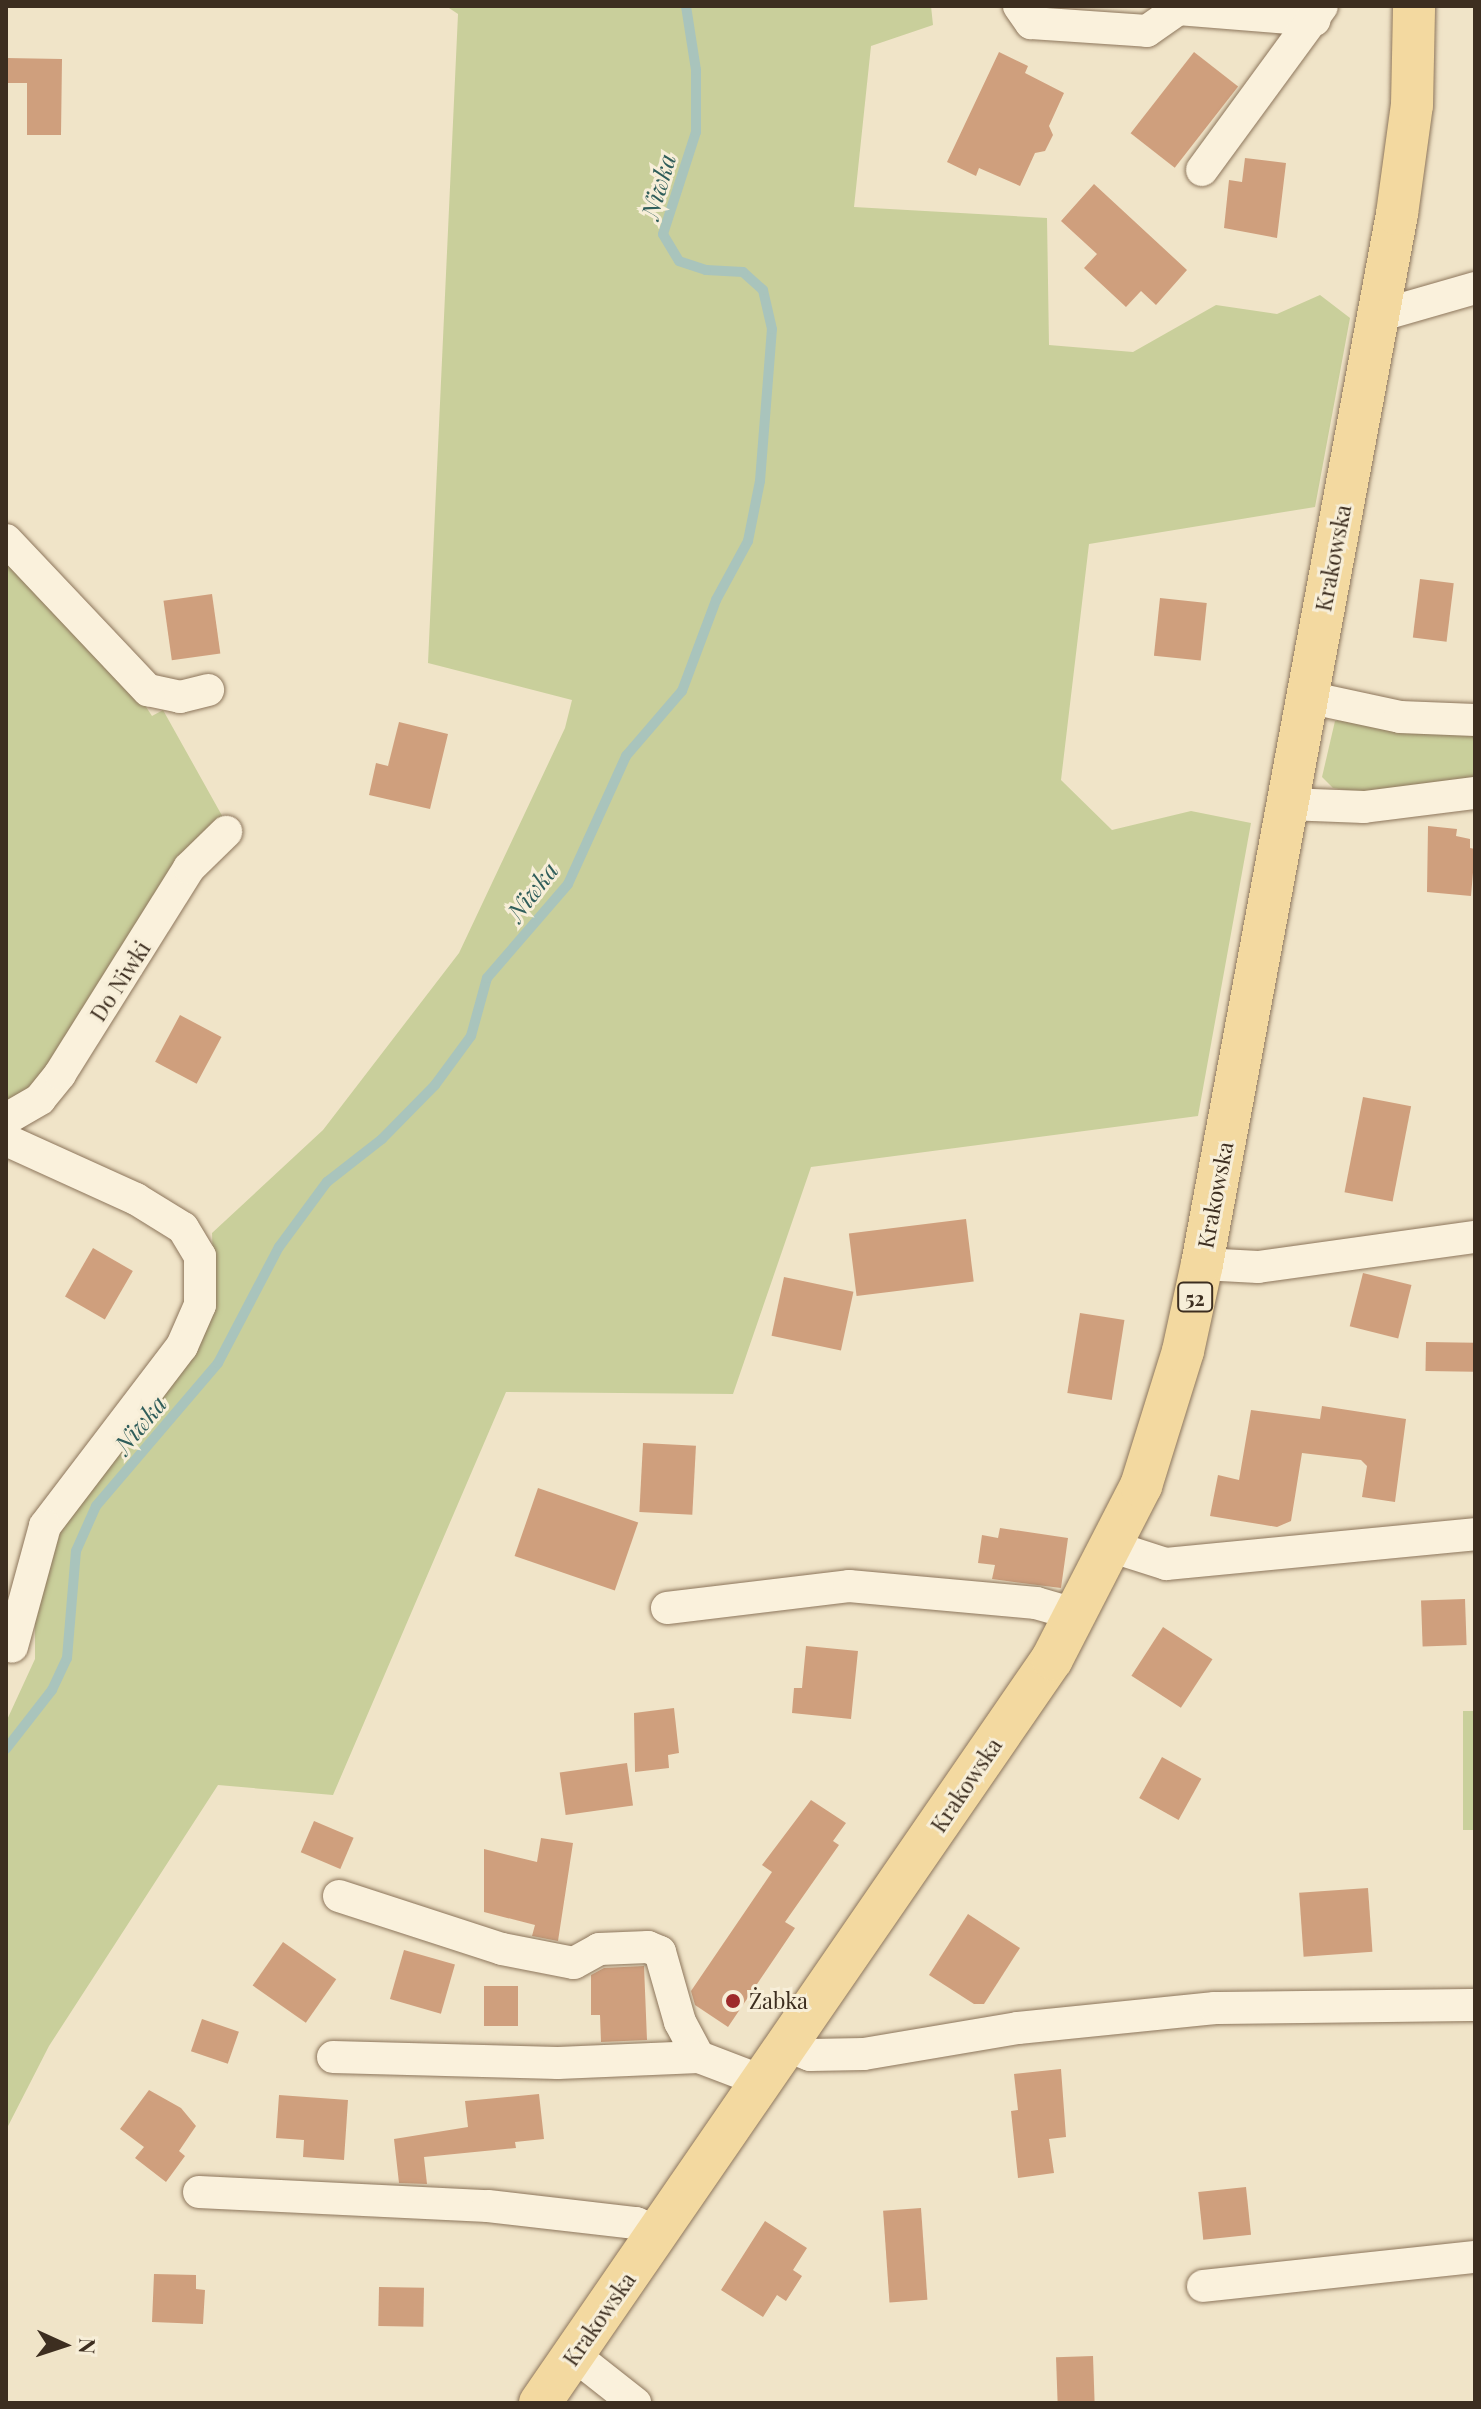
<!DOCTYPE html>
<html>
<head>
<meta charset="utf-8">
<style>
	body { margin:0 }
	#map { position:relative; width:1481px; height:2409px; overflow:hidden; background:#f0e4c8; font-family:"Playfair Display",serif }
	div>[style] { position:absolute }
	.green>* { inset:0; background:#c9cf9b; transform-origin:0 0 }
	.stream>* { height:10px; margin:-5px; padding:0 5px; transform-origin:5px; border-radius:5px; background:#a9c4bc }
	.building>* { inset:0; background:#cf9f7d; transform-origin:0 0 }
	.roads { filter:drop-shadow(0 0 2px #8d765c) drop-shadow(0 0 2px #8d765c) }
	.minor>* { height:32px; margin:-16px; padding:0 16px; transform-origin:16px; border-radius:16px; background:#faf1dc }
	.major>* { height:42px; margin:-21px; padding:0 21px; transform-origin:21px; border-radius:21px; background:#f3d9a0 }
	.dots>* { width:22px; height:22px; translate:-50% -50%; box-sizing:border-box; border:4px solid #f7eed8; border-radius:50% }
	span { translate:-50% -50%; white-space:nowrap; text-align:center; line-height:1.15; -webkit-text-stroke:6px #f7eed8; paint-order:stroke }
	.shield-label span { padding:2px 6px; background:#f7eed8; border:2px solid; border-radius:6px; -webkit-text-stroke-width:0 }
	.shield-label { font-size:20px; color:#3d2e20; font-weight:700 }
	.street-label { font-size:22px; color:#3d2e20 }
	.poi-label { font-size:22px; color:#3d2e20 }
	.left { translate:0 -50%; text-align:left }
	.water-label { font-size:24px; color:#2f5d5a; font-style:italic }
	.frame { position:absolute; inset:0; border:8px solid #3d2e20; pointer-events:none }
	.north { position:absolute; left:24px; top:2305px; width:80px; height:80px; -webkit-text-stroke:6px #f7eed8; paint-order:stroke; rotate:93deg; font-size:22px; font-weight:700; line-height:32px; text-align:center; color:#3d2e20 }
	.north::after { content:''; display:block; margin:auto; width:28px; height:36px; background:#3d2e20; clip-path:polygon(50% 0,100% 100%,50% 72%,0 100%) }
</style>
</head>
<body>
<div id="map">
	<div class="green">
		<i style="clip-path:polygon(446px 6px,931px 6px,933px 25px,871px 46px,854px 207px,1047px 218px,1049px 345px,1133px 352px,1216px 305px,1277px 314px,1320px 295px,1350px 318px,1315px 507px,1089px 544px,1061px 780px,1112px 830px,1191px 811px,1251px 823px,1198px 1116px,811px 1167px,733px 1394px,506px 1392px,333px 1795px,218px 1785px,49px 2046px,6px 2130px,6px 1722px,35px 1659px,35px 1579px,55px 1528px,149px 1410px,213px 1260px,212px 1233px,323px 1130px,459px 953px,565px 728px,572px 700px,428px 663px,458px 14px)"></i>
		<i style="clip-path:polygon(6px 550px,137px 693px,152px 716px,163px 710px,225px 821px,70px 1042px,6px 1113px)"></i>
		<i style="clip-path:polygon(1352px 718px,1475px 730px,1475px 783px,1377px 795px,1333px 788px,1322px 777px,1335px 721px)"></i>
		<i style="left:1475px;top:1711px;width:119px;height:12px;rotate:90deg"></i>
	</div>
	<div class="stream">
		<i style="left:6px;top:1749px;width:75px;rotate:-52.1deg"></i>
		<i style="left:52px;top:1690px;width:35px;rotate:-65deg"></i>
		<i style="left:67px;top:1658px;width:107px;rotate:-85.2deg"></i>
		<i style="left:76px;top:1551px;width:49px;rotate:-66deg"></i>
		<i style="left:96px;top:1506px;width:188px;rotate:-49.5deg"></i>
		<i style="left:218px;top:1363px;width:131px;rotate:-62.3deg"></i>
		<i style="left:279px;top:1247px;width:81px;rotate:-53.6deg"></i>
		<i style="left:327px;top:1182px;width:70px;rotate:-38deg"></i>
		<i style="left:382px;top:1139px;width:76px;rotate:-45.5deg"></i>
		<i style="left:435px;top:1085px;width:61px;rotate:-53.7deg"></i>
		<i style="left:471px;top:1036px;width:60px;rotate:-74.6deg"></i>
		<i style="left:487px;top:978px;width:124px;rotate:-49.2deg"></i>
		<i style="left:568px;top:884px;width:141px;rotate:-65.6deg"></i>
		<i style="left:626px;top:756px;width:86px;rotate:-49.3deg"></i>
		<i style="left:682px;top:691px;width:97px;rotate:-69.5deg"></i>
		<i style="left:716px;top:600px;width:67px;rotate:-61.5deg"></i>
		<i style="left:748px;top:541px;width:61px;rotate:-78.7deg"></i>
		<i style="left:760px;top:481px;width:152px;rotate:-85.5deg"></i>
		<i style="left:772px;top:329px;width:40px;rotate:-103deg"></i>
		<i style="left:763px;top:290px;width:27px;rotate:-138deg"></i>
		<i style="left:743px;top:272px;width:37px;rotate:-177deg"></i>
		<i style="left:706px;top:270px;width:28px;rotate:-162deg"></i>
		<i style="left:679px;top:261px;width:31px;rotate:-121deg"></i>
		<i style="left:663px;top:234px;width:107px;rotate:-72.1deg"></i>
		<i style="left:696px;top:132px;width:62px;rotate:-90deg"></i>
		<i style="left:696px;top:70px;width:65px;rotate:-98.9deg"></i>
	</div>
	<div class="building">
		<i style="clip-path:polygon(999px 52px,1028px 66px,1025px 73px,1064px 93px,1049px 126px,1053px 135px,1045px 151px,1035px 153px,1020px 186px,979px 168px,976px 176px,947px 162px)"></i>
		<i style="left:1194px;top:52px;width:56px;height:103px;rotate:38deg"></i>
		<i style="clip-path:polygon(6px 58px,62px 59px,61px 135px,27px 135px,27px 83px,6px 83px)"></i>
		<i style="clip-path:polygon(1245px 158px,1286px 163px,1277px 238px,1224px 228px,1229px 180px,1242px 182px)"></i>
		<i style="clip-path:polygon(1094px 184px,1187px 270px,1156px 305px,1141px 291px,1126px 307px,1084px 268px,1097px 254px,1061px 221px)"></i>
		<i style="left:1420px;top:579px;width:34px;height:59px;rotate:7deg"></i>
		<i style="left:212px;top:594px;width:60px;height:49px;rotate:82deg"></i>
		<i style="left:1160px;top:598px;width:47px;height:58px;rotate:6deg"></i>
		<i style="clip-path:polygon(399px 722px,448px 734px,430px 809px,369px 795px,376px 763px,388px 766px)"></i>
		<i style="clip-path:polygon(1428px 826px,1457px 829px,1456px 836px,1470px 839px,1470px 848px,1475px 849px,1471px 896px,1427px 892px)"></i>
		<i style="left:180px;top:1015px;width:47px;height:53px;rotate:28deg"></i>
		<i style="left:1363px;top:1097px;width:49px;height:97px;rotate:11deg"></i>
		<i style="left:966px;top:1219px;width:63px;height:118px;rotate:83deg"></i>
		<i style="left:93px;top:1248px;width:46px;height:56px;rotate:30deg"></i>
		<i style="left:1363px;top:1273px;width:50px;height:55px;rotate:14deg"></i>
		<i style="left:784px;top:1277px;width:71px;height:60px;rotate:12deg"></i>
		<i style="left:1080px;top:1313px;width:45px;height:81px;rotate:9deg"></i>
		<i style="left:1426px;top:1342px;width:49px;height:29px;rotate:1deg"></i>
		<i style="clip-path:polygon(1322px 1406px,1406px 1419px,1395px 1502px,1362px 1497px,1367px 1466px,1361px 1460px,1302px 1453px,1291px 1521px,1277px 1527px,1210px 1516px,1218px 1475px,1239px 1480px,1251px 1410px,1320px 1419px)"></i>
		<i style="left:643px;top:1443px;width:53px;height:69px;rotate:3deg"></i>
		<i style="left:538px;top:1488px;width:106px;height:72px;rotate:19deg"></i>
		<i style="clip-path:polygon(1000px 1528px,1068px 1538px,1061px 1588px,992px 1579px,995px 1565px,978px 1563px,982px 1535px,998px 1538px)"></i>
		<i style="left:1465px;top:1599px;width:46px;height:44px;rotate:88deg"></i>
		<i style="left:1163px;top:1627px;width:59px;height:58px;rotate:33deg"></i>
		<i style="clip-path:polygon(806px 1646px,858px 1651px,851px 1719px,792px 1713px,794px 1688px,802px 1688px)"></i>
		<i style="clip-path:polygon(674px 1708px,679px 1753px,668px 1755px,669px 1768px,635px 1772px,634px 1713px)"></i>
		<i style="left:1162px;top:1757px;width:45px;height:47px;rotate:29deg"></i>
		<i style="left:627px;top:1763px;width:43px;height:68px;rotate:82deg"></i>
		<i style="clip-path:polygon(811px 1800px,846px 1823px,833px 1841px,839px 1845px,785px 1922px,795px 1928px,728px 2027px,695px 2005px,691px 1991px,772px 1872px,762px 1865px)"></i>
		<i style="left:314px;top:1821px;width:43px;height:34px;rotate:23deg"></i>
		<i style="clip-path:polygon(541px 1838px,573px 1843px,558px 1941px,532px 1936px,535px 1925px,484px 1912px,484px 1849px,537px 1862px)"></i>
		<i style="left:1368px;top:1888px;width:64px;height:69px;rotate:86deg"></i>
		<i style="clip-path:polygon(968px 1914px,1020px 1948px,984px 2004px,974px 2004px,929px 1975px)"></i>
		<i style="left:283px;top:1942px;width:65px;height:53px;rotate:35deg"></i>
		<i style="left:404px;top:1950px;width:53px;height:51px;rotate:16deg"></i>
		<i style="clip-path:polygon(644px 1966px,647px 2040px,601px 2042px,600px 2015px,591px 2015px,591px 1975px,604px 1968px)"></i>
		<i style="left:484px;top:1986px;width:34px;height:40px"></i>
		<i style="left:202px;top:2019px;width:39px;height:34px;rotate:19deg"></i>
		<i style="clip-path:polygon(1061px 2069px,1066px 2137px,1049px 2139px,1054px 2173px,1018px 2178px,1011px 2111px,1018px 2110px,1014px 2074px)"></i>
		<i style="clip-path:polygon(149px 2090px,181px 2108px,196px 2126px,179px 2151px,185px 2156px,166px 2182px,135px 2158px,144px 2147px,120px 2129px)"></i>
		<i style="clip-path:polygon(539px 2094px,544px 2139px,515px 2142px,516px 2148px,424px 2157px,427px 2184px,399px 2183px,394px 2139px,468px 2127px,465px 2101px)"></i>
		<i style="clip-path:polygon(279px 2095px,348px 2100px,344px 2160px,303px 2157px,304px 2140px,276px 2138px)"></i>
		<i style="left:1246px;top:2187px;width:48px;height:48px;rotate:84deg"></i>
		<i style="left:921px;top:2208px;width:92px;height:38px;rotate:86deg"></i>
		<i style="clip-path:polygon(765px 2221px,807px 2248px,793px 2270px,802px 2276px,786px 2301px,777px 2295px,763px 2317px,721px 2290px)"></i>
		<i style="clip-path:polygon(154px 2274px,196px 2275px,196px 2289px,205px 2290px,203px 2324px,152px 2322px)"></i>
		<i style="left:379px;top:2287px;width:45px;height:39px;rotate:1deg"></i>
		<i style="left:1093px;top:2356px;width:47px;height:37px;rotate:88deg"></i>
	</div>
	<div class="roads">
		<div class="minor">
			<i style="left:1019px;top:6px;width:21px;rotate:55deg"></i>
			<i style="left:1031px;top:23px;width:116px;rotate:3.9deg"></i>
			<i style="left:1147px;top:31px;width:38px;rotate:-35deg"></i>
			<i style="left:1178px;top:9px;width:137px;rotate:4.6deg"></i>
			<i style="left:1202px;top:170px;width:203px;rotate:-53.8deg"></i>
			<i style="left:1378px;top:316px;width:101px;rotate:-16.1deg"></i>
			<i style="left:6px;top:540px;width:207px;rotate:46.6deg"></i>
			<i style="left:148px;top:690px;width:33px;rotate:12deg"></i>
			<i style="left:180px;top:697px;width:29px;rotate:-14deg"></i>
			<i style="left:1307px;top:697px;width:95px;rotate:12.1deg"></i>
			<i style="left:1400px;top:717px;width:75px;rotate:2.3deg"></i>
			<i style="left:1287px;top:804px;width:77px;rotate:2.2deg"></i>
			<i style="left:1364px;top:807px;width:112px;rotate:-7.2deg"></i>
			<i style="left:6px;top:1119px;width:39px;rotate:-30deg"></i>
			<i style="left:40px;top:1099px;width:32px;rotate:-51deg"></i>
			<i style="left:60px;top:1074px;width:243px;rotate:-57.9deg"></i>
			<i style="left:189px;top:868px;width:52px;rotate:-44.2deg"></i>
			<i style="left:6px;top:1140px;width:143px;rotate:24.4deg"></i>
			<i style="left:136px;top:1199px;width:55px;rotate:31.7deg"></i>
			<i style="left:183px;top:1228px;width:33px;rotate:59deg"></i>
			<i style="left:200px;top:1256px;width:49px;rotate:90deg"></i>
			<i style="left:200px;top:1305px;width:45px;rotate:113.7deg"></i>
			<i style="left:182px;top:1346px;width:226px;rotate:127.3deg"></i>
			<i style="left:45px;top:1526px;width:125px;rotate:105.3deg"></i>
			<i style="left:1202px;top:1264px;width:56px;rotate:3.1deg"></i>
			<i style="left:1258px;top:1267px;width:219px;rotate:-7.9deg"></i>
			<i style="left:1113px;top:1547px;width:56px;rotate:17.8deg"></i>
			<i style="left:1166px;top:1564px;width:310px;rotate:-5.5deg"></i>
			<i style="left:667px;top:1608px;width:183px;rotate:-6.9deg"></i>
			<i style="left:849px;top:1586px;width:188px;rotate:5.2deg"></i>
			<i style="left:1036px;top:1603px;width:44px;rotate:15.9deg"></i>
			<i style="left:339px;top:1896px;width:171px;rotate:18deg"></i>
			<i style="left:502px;top:1949px;width:73px;rotate:11deg"></i>
			<i style="left:574px;top:1963px;width:29px;rotate:-29deg"></i>
			<i style="left:599px;top:1949px;width:49px;rotate:-2.3deg"></i>
			<i style="left:648px;top:1947px;width:13px;rotate:23deg"></i>
			<i style="left:660px;top:1952px;width:73px;rotate:74.1deg"></i>
			<i style="left:680px;top:2022px;width:40px;rotate:62deg"></i>
			<i style="left:787px;top:2046px;width:25px;rotate:21deg"></i>
			<i style="left:810px;top:2055px;width:54px;rotate:-1.1deg"></i>
			<i style="left:864px;top:2054px;width:156px;rotate:-9.6deg"></i>
			<i style="left:1018px;top:2028px;width:198px;rotate:-5.8deg"></i>
			<i style="left:1215px;top:2008px;width:260px;rotate:-0.7deg"></i>
			<i style="left:333px;top:2057px;width:225px;rotate:1.5deg"></i>
			<i style="left:558px;top:2063px;width:141px;rotate:-2.4deg"></i>
			<i style="left:699px;top:2057px;width:67px;rotate:20.9deg"></i>
			<i style="left:199px;top:2192px;width:289px;rotate:2.8deg"></i>
			<i style="left:488px;top:2206px;width:149px;rotate:6.6deg"></i>
			<i style="left:636px;top:2223px;width:25px;rotate:23deg"></i>
			<i style="left:1203px;top:2286px;width:274px;rotate:-6.1deg"></i>
			<i style="left:574px;top:2355px;width:78px;rotate:38.2deg"></i>
		</div>
		<div class="major">
			<i style="left:540px;top:2403px;width:903px;rotate:-55.47deg"></i>
			<i style="left:1052px;top:1659px;width:195px;rotate:-62.8deg"></i>
			<i style="left:1141px;top:1486px;width:141px;rotate:-72.7deg"></i>
			<i style="left:1183px;top:1351px;width:89px;rotate:-77.7deg"></i>
			<i style="left:1202px;top:1264px;width:1068px;rotate:-79.48deg"></i>
			<i style="left:1397px;top:214px;width:110px;rotate:-82.2deg"></i>
			<i style="left:1412px;top:105px;width:99px;rotate:-88.8deg"></i>
		</div>
	</div>
	<div class="dots">
		<i style="left:733px;top:2001px;background:#9e2a2b"></i>
	</div>
	<div class="shield-label">
		<span style="left:1195px;top:1297px">52</span>
	</div>
	<div class="street-label">
		<span style="left:1333px;top:558px;rotate:-79deg">Krakowska</span>
		<span style="left:120px;top:981px;rotate:-57deg">Do Niwki</span>
		<span style="left:1215px;top:1195px;rotate:-79deg">Krakowska</span>
		<span style="left:966px;top:1785px;rotate:-56deg">Krakowska</span>
		<span style="left:599px;top:2319px;rotate:-55deg">Krakowska</span>
	</div>
	<div class="poi-label">
		<span class="left" style="left:749px;top:2001px">Żabka</span>
	</div>
	<div class="water-label">
		<span style="left:658px;top:186px;rotate:-73deg">Niwka</span>
		<span style="left:532px;top:891px;rotate:-52deg">Niwka</span>
		<span style="left:140px;top:1424px;rotate:-50deg">Niwka</span>
	</div>
	<div class="frame"></div>
	<div class="north">N</div>
</div>
</body>
</html>
